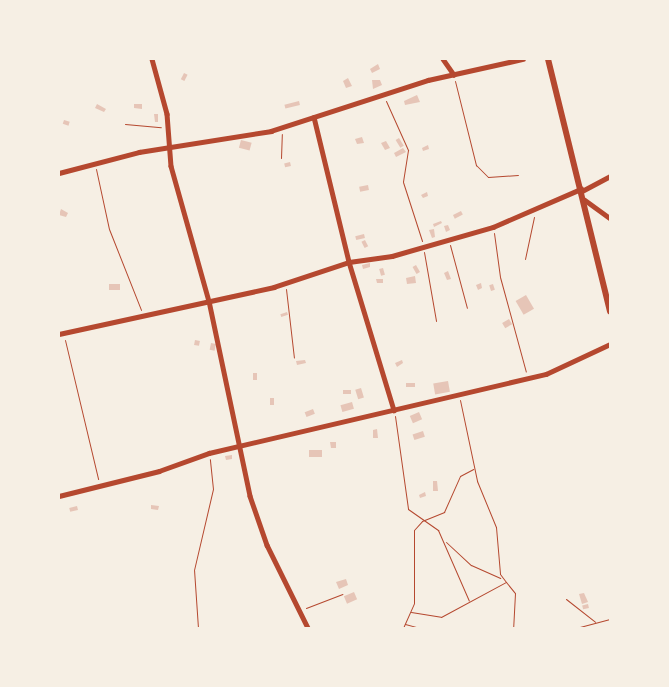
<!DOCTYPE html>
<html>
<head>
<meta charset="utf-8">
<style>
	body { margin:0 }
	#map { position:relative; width:669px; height:687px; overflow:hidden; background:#f6efe4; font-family:Ubuntu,sans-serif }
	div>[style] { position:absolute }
	.building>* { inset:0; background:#e6c5b7; transform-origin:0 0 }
	.path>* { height:1px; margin:-0.5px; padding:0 0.5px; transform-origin:0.5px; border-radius:0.5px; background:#b5482f }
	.minor>* { height:4.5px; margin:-2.25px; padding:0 2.25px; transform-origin:2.25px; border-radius:2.25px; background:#b5482f }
	.secondary>* { height:6px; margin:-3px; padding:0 3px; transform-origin:3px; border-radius:3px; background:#b5482f }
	span { translate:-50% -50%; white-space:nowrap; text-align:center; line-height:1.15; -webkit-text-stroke:5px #f6efe4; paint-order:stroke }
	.frame { position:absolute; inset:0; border:60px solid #f6efe4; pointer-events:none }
</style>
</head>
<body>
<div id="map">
	<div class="building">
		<i style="clip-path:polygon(378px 64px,380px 69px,372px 73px,370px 69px)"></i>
		<i style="left:184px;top:73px;width:4px;height:7px;rotate:27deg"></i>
		<i style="clip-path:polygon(348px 78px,352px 86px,346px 88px,343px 81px)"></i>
		<i style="clip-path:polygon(372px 80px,380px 80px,382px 85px,373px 89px)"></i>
		<i style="clip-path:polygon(417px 95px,420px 102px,405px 105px,404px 101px)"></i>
		<i style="left:299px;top:101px;width:4px;height:15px;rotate:76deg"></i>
		<i style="clip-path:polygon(97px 104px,106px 109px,104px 112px,95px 108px)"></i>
		<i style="clip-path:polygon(134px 104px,142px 104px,142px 109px,134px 108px)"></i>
		<i style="clip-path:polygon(154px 114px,158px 114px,158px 122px,155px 122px)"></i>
		<i style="left:64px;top:120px;width:6px;height:4px;rotate:18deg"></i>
		<i style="clip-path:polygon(362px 137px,364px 143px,357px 144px,355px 139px)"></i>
		<i style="left:399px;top:138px;width:9px;height:4px;rotate:58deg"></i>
		<i style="left:241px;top:140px;width:11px;height:8px;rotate:15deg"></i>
		<i style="clip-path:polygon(386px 141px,390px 148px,385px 150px,381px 143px)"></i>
		<i style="clip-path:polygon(428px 145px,429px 149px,423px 151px,422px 148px)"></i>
		<i style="clip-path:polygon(403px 148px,406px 152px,396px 157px,394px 153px)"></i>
		<i style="left:290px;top:162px;width:4px;height:6px;rotate:76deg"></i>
		<i style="left:368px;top:185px;width:5px;height:9px;rotate:79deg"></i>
		<i style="clip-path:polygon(427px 192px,428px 196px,423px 198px,421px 195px)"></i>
		<i style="clip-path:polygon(61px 209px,68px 213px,66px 217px,59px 215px)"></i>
		<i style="left:461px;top:211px;width:4px;height:9px;rotate:63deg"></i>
		<i style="clip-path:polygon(441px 221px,442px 223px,434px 227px,433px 224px)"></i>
		<i style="clip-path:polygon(448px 225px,450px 230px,446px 232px,444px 226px)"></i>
		<i style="clip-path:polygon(434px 229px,435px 237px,432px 238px,429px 230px)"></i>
		<i style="left:364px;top:234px;width:4px;height:9px;rotate:76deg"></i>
		<i style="left:365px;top:240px;width:7px;height:4px;rotate:63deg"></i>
		<i style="clip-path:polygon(370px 263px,370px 267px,363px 269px,362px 265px)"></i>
		<i style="left:416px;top:265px;width:8px;height:4px;rotate:60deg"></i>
		<i style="left:383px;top:268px;width:7px;height:4px;rotate:74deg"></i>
		<i style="clip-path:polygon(448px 271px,451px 279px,447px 280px,444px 273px)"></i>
		<i style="clip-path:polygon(415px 276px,416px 283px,407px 284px,406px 278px)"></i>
		<i style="clip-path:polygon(376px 279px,383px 279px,383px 283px,377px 283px)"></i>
		<i style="clip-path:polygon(481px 283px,482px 288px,478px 290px,476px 285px)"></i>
		<i style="left:109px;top:284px;width:11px;height:6px"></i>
		<i style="left:493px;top:284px;width:6px;height:4px;rotate:72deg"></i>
		<i style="left:526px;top:295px;width:16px;height:12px;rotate:60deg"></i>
		<i style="left:287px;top:312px;width:3px;height:7px;rotate:72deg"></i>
		<i style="left:509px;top:319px;width:6px;height:8px;rotate:59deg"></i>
		<i style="left:195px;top:340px;width:5px;height:5px;rotate:11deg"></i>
		<i style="left:211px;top:343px;width:5px;height:7px;rotate:11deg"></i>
		<i style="clip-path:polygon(305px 360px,306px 363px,297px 365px,296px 361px)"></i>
		<i style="clip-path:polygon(402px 360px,403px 363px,397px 367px,395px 363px)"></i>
		<i style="left:253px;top:373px;width:4px;height:7px"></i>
		<i style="left:448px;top:381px;width:11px;height:15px;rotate:80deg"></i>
		<i style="left:415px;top:383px;width:4px;height:9px;rotate:90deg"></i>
		<i style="left:361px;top:388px;width:10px;height:6px;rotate:73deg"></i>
		<i style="left:351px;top:390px;width:4px;height:8px;rotate:90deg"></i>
		<i style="left:270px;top:398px;width:4px;height:7px"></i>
		<i style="left:352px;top:402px;width:7px;height:12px;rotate:74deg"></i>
		<i style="left:313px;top:409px;width:5px;height:9px;rotate:68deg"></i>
		<i style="left:419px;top:412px;width:8px;height:10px;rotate:67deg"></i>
		<i style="clip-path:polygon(377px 429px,378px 438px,373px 438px,373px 430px)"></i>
		<i style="left:423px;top:431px;width:6px;height:11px;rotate:72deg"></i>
		<i style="clip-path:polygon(330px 442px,336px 442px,336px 448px,331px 448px)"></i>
		<i style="left:309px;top:450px;width:13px;height:7px"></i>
		<i style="clip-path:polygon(232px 455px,232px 459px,226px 460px,225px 456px)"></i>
		<i style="clip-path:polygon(433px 481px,437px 481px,438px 491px,433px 491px)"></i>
		<i style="clip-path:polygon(425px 492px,426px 496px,420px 498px,419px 495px)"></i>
		<i style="clip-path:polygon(151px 505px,159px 506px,158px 510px,151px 509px)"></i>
		<i style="left:77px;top:506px;width:4px;height:8px;rotate:76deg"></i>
		<i style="clip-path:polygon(346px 579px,348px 585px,339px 589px,336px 582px)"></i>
		<i style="left:354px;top:592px;width:8px;height:11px;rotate:67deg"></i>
		<i style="clip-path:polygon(584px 593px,588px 602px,582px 604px,579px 594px)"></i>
		<i style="left:588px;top:604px;width:4px;height:6px;rotate:76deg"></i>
	</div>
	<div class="path">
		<i style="left:455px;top:81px;width:87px;rotate:76deg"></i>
		<i style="left:476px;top:165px;width:17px;rotate:45deg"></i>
		<i style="left:488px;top:177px;width:30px;rotate:-4deg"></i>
		<i style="left:386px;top:101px;width:54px;rotate:65.8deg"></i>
		<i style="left:408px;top:150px;width:32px;rotate:99deg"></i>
		<i style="left:403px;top:182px;width:62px;rotate:72.1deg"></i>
		<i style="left:125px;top:124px;width:36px;rotate:5deg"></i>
		<i style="left:281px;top:158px;width:24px;rotate:-88deg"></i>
		<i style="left:96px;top:169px;width:61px;rotate:77.8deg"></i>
		<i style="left:109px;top:229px;width:87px;rotate:68.4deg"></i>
		<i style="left:494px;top:233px;width:44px;rotate:82.2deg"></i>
		<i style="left:500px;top:277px;width:98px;rotate:74.7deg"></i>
		<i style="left:450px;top:245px;width:65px;rotate:74.9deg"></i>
		<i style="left:424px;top:252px;width:70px;rotate:80.1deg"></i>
		<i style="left:525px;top:259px;width:43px;rotate:-77.9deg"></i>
		<i style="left:286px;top:289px;width:69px;rotate:83.4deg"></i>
		<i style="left:65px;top:340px;width:143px;rotate:76.6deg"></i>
		<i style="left:460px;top:400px;width:83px;rotate:78.1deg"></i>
		<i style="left:477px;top:481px;width:50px;rotate:67.6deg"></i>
		<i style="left:496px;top:527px;width:47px;rotate:85.1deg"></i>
		<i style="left:500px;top:574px;width:10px;rotate:53deg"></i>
		<i style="left:395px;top:416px;width:94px;rotate:82deg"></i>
		<i style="left:408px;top:509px;width:37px;rotate:35deg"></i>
		<i style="left:438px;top:530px;width:77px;rotate:66.4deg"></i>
		<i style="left:446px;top:542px;width:34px;rotate:43deg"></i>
		<i style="left:471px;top:565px;width:32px;rotate:24deg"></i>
		<i style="left:566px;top:599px;width:37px;rotate:38deg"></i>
		<i style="left:306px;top:608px;width:39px;rotate:-21deg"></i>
		<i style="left:411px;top:612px;width:30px;rotate:9deg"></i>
		<i style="left:441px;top:617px;width:74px;rotate:-28.3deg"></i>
		<i style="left:506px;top:582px;width:14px;rotate:51deg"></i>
		<i style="left:515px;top:593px;width:35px;rotate:93deg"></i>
		<i style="left:405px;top:624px;width:16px;rotate:15deg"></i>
		<i style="left:198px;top:628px;width:58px;rotate:-93.9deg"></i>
		<i style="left:194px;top:570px;width:83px;rotate:-76.8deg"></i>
		<i style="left:213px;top:489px;width:30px;rotate:-96deg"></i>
		<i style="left:403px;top:628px;width:27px;rotate:-66deg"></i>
		<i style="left:414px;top:603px;width:73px;rotate:-90deg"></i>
		<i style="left:414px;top:530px;width:12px;rotate:-48deg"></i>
		<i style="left:422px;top:521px;width:24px;rotate:-22deg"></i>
		<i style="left:444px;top:512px;width:39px;rotate:-66deg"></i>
		<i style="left:460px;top:476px;width:15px;rotate:-28deg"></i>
		<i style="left:576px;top:628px;width:35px;rotate:-15deg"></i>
	</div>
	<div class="minor">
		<i style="left:152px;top:59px;width:57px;rotate:74.7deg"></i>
		<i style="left:167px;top:114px;width:52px;rotate:85.6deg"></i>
		<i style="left:171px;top:166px;width:140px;rotate:74.3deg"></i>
		<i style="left:209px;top:301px;width:199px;rotate:78.1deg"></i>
		<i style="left:250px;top:496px;width:52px;rotate:70.9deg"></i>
		<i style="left:267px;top:545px;width:93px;rotate:63.7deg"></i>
		<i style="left:443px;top:59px;width:19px;rotate:55deg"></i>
		<i style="left:314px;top:117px;width:149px;rotate:76.4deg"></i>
		<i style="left:349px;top:262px;width:155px;rotate:73.1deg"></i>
		<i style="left:59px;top:173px;width:83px;rotate:-14.7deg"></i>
		<i style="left:139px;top:152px;width:134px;rotate:-9deg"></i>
		<i style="left:271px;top:131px;width:165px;rotate:-18deg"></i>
		<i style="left:428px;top:80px;width:97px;rotate:-12.5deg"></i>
		<i style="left:582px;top:191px;width:32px;rotate:-28deg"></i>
		<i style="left:585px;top:200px;width:31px;rotate:36deg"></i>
		<i style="left:59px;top:334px;width:220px;rotate:-12.3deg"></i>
		<i style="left:274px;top:287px;width:79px;rotate:-18.4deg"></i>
		<i style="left:349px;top:262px;width:43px;rotate:-7.9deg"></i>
		<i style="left:392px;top:256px;width:105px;rotate:-16deg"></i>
		<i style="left:493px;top:227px;width:96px;rotate:-23.4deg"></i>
		<i style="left:59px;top:496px;width:103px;rotate:-14deg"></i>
		<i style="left:159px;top:471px;width:53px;rotate:-19.8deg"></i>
		<i style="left:209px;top:453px;width:346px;rotate:-13.2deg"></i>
		<i style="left:546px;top:374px;width:71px;rotate:-25.1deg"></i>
	</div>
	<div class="secondary">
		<i style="left:548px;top:59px;width:260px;rotate:76.2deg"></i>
	</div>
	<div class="frame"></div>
</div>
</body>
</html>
